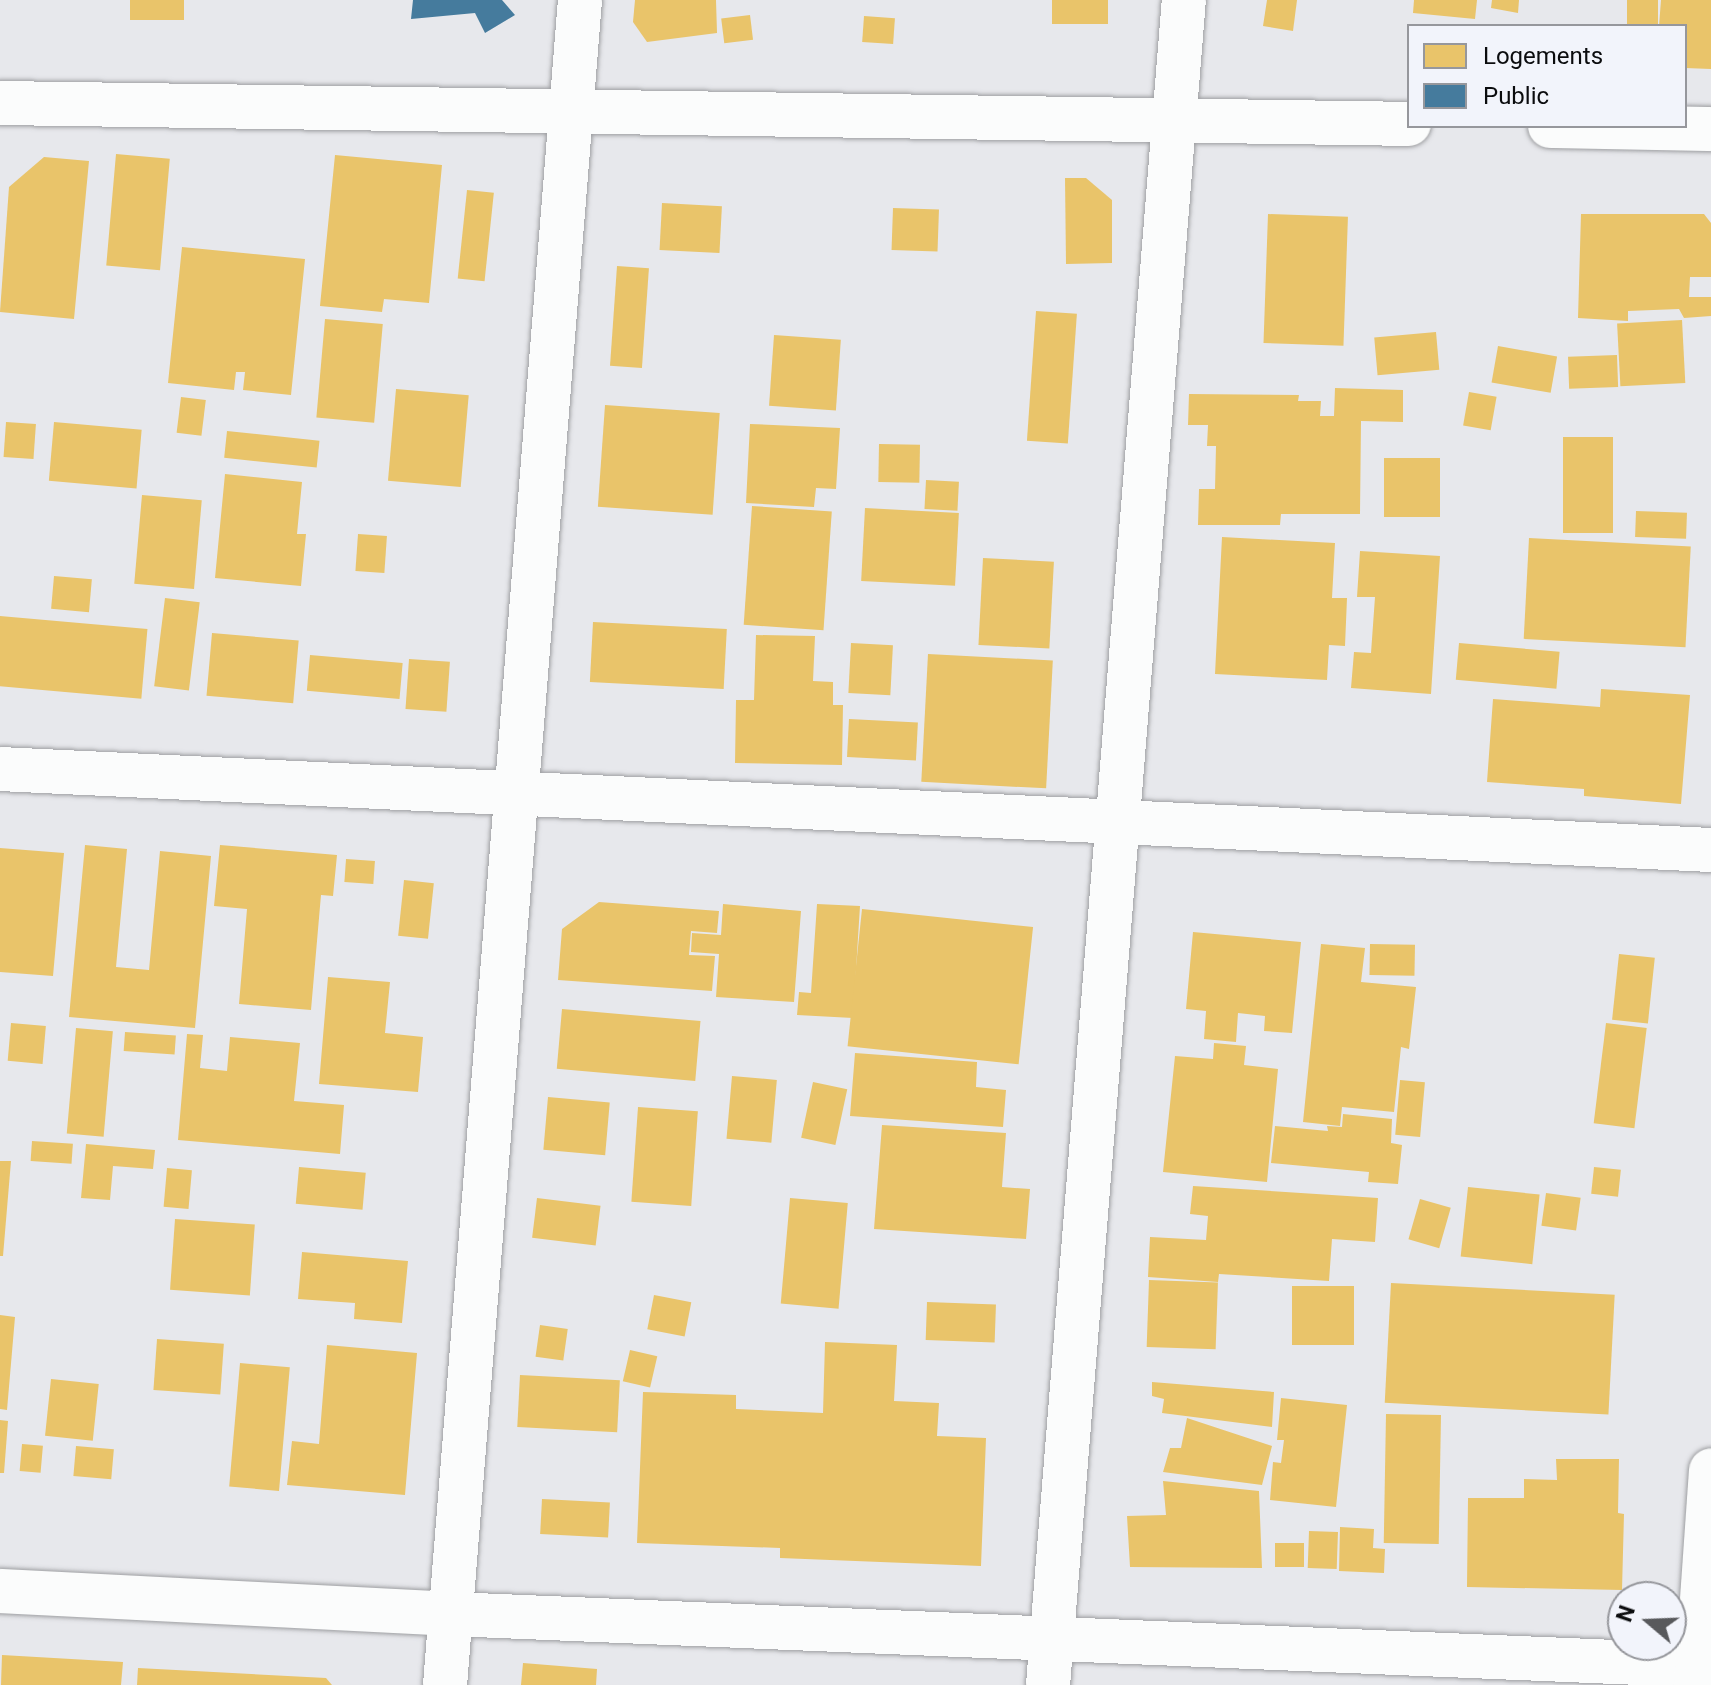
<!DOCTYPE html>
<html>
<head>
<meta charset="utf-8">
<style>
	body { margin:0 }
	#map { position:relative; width:1711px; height:1685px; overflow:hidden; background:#e7e8ec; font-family:Roboto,sans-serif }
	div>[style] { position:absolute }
	.homes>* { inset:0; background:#e9c46a; transform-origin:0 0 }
	.public>* { inset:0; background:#457b9d }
	.roads { filter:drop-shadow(0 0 2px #9e9fa2) drop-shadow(0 0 2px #9e9fa2) }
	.minor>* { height:44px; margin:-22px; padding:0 22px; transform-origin:22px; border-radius:22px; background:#fbfcfc }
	span { translate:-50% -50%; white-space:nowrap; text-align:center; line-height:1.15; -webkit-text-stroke:8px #f2f4fb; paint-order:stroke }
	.legend { position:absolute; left:1407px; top:24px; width:280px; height:104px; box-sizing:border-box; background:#f2f4fb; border:2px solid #96979c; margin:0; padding:10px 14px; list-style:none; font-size:24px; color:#0b0c0e }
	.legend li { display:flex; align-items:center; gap:16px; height:40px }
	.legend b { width:40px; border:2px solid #96979c }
	.north { position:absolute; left:1607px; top:1581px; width:80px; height:80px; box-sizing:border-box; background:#f2f4fb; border:2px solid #96979c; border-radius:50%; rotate:289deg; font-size:22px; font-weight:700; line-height:32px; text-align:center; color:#0b0c0e }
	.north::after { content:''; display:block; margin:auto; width:28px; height:36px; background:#58595c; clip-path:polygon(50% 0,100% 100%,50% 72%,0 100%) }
</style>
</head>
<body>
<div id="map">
	<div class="homes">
		<i style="left:130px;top:0;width:54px;height:20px"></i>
		<i style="clip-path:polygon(635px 0,716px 0,717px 33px,647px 42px,633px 22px)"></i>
		<i style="left:1052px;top:0;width:56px;height:24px"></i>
		<i style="clip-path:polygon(1267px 0,1297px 0,1293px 31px,1263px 26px)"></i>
		<i style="clip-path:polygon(1414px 0,1477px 0,1475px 19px,1413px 13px)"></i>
		<i style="clip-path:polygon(1492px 0,1519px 0,1518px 13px,1491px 8px)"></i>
		<i style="left:1627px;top:0;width:31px;height:26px"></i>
		<i style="clip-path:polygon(1661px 0,1711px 0,1711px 69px,1685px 68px,1685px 26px,1659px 26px)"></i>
		<i style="left:750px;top:15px;width:25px;height:29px;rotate:83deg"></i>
		<i style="left:864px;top:16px;width:31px;height:26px;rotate:4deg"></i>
		<i style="left:116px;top:154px;width:54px;height:112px;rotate:5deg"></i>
		<i style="clip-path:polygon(335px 155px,442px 165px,429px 303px,384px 299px,382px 312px,320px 306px)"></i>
		<i style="clip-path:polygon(44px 157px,89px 161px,74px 319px,0 312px,9px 187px)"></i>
		<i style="clip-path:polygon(1065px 178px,1086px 178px,1112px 200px,1112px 263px,1066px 264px)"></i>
		<i style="left:467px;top:190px;width:27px;height:89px;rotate:6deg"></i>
		<i style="left:662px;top:203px;width:60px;height:47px;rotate:3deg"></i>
		<i style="left:893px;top:208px;width:46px;height:42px;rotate:2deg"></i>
		<i style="left:1268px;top:214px;width:80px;height:129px;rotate:2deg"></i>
		<i style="clip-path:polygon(1581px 214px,1704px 214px,1711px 223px,1711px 277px,1690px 277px,1689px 297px,1711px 297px,1711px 316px,1684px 318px,1679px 309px,1628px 311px,1628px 321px,1578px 318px)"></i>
		<i style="clip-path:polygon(182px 247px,305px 259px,291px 395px,243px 390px,245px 372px,236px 372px,234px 390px,168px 383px)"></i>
		<i style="left:617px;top:266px;width:32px;height:100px;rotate:4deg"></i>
		<i style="left:1036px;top:311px;width:41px;height:130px;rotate:4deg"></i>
		<i style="left:325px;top:319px;width:58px;height:99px;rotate:5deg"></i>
		<i style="left:1682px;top:320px;width:63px;height:65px;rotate:87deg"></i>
		<i style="left:1436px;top:332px;width:38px;height:62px;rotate:85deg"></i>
		<i style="left:774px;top:335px;width:67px;height:71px;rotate:4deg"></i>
		<i style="left:1498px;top:346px;width:60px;height:37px;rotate:10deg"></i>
		<i style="left:1617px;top:355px;width:32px;height:49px;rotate:88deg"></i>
		<i style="clip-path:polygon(1335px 388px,1403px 390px,1403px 422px,1361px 421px,1360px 514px,1281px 514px,1280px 525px,1198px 525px,1199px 489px,1215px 489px,1216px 446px,1207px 446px,1208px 425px,1188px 425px,1189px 394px,1299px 395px,1298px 401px,1321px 401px,1320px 416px,1334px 416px)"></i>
		<i style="left:396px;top:389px;width:73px;height:92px;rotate:5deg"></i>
		<i style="left:1469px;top:392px;width:28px;height:34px;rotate:10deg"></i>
		<i style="left:181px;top:397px;width:25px;height:36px;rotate:7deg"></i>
		<i style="left:605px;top:405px;width:115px;height:102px;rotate:4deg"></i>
		<i style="left:6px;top:422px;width:30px;height:35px;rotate:4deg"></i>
		<i style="left:54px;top:422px;width:88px;height:59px;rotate:5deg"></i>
		<i style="clip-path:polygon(750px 424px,840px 428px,836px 489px,816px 488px,814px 507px,746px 503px)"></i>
		<i style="left:227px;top:431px;width:93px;height:27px;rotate:6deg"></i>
		<i style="left:1563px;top:437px;width:50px;height:96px"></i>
		<i style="left:879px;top:444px;width:41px;height:38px;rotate:1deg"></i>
		<i style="left:1384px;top:458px;width:56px;height:59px"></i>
		<i style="clip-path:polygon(225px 474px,302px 482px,297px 534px,306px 534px,301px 586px,215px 578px)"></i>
		<i style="left:926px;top:480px;width:33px;height:29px;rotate:3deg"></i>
		<i style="left:142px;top:495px;width:60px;height:89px;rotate:5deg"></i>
		<i style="left:752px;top:506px;width:80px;height:119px;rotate:4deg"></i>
		<i style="left:865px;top:508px;width:94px;height:73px;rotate:3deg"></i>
		<i style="left:1636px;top:511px;width:51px;height:26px;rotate:2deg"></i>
		<i style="left:358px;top:534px;width:29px;height:37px;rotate:4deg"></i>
		<i style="clip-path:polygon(1222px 537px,1335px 543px,1332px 598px,1347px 598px,1345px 646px,1329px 645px,1327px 680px,1215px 674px)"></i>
		<i style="left:1529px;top:538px;width:162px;height:101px;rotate:3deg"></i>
		<i style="clip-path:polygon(1360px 551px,1440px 556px,1431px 694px,1351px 688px,1354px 652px,1371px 653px,1375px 597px,1357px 597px)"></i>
		<i style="left:983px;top:558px;width:71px;height:87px;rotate:3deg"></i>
		<i style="left:54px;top:576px;width:38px;height:33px;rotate:5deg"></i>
		<i style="left:165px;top:598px;width:35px;height:89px;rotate:7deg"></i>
		<i style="left:0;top:616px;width:148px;height:70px;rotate:5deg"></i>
		<i style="left:593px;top:622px;width:134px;height:60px;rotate:3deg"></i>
		<i style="left:212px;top:633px;width:87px;height:63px;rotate:5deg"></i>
		<i style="clip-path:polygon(756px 635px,815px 636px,813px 681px,833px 682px,833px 705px,843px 705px,842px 765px,735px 763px,736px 700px,754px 700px)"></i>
		<i style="left:851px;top:643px;width:42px;height:50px;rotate:3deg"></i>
		<i style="left:1459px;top:643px;width:101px;height:37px;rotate:5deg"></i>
		<i style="left:928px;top:654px;width:125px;height:128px;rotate:3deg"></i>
		<i style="left:310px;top:655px;width:93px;height:36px;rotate:5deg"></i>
		<i style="left:409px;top:659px;width:41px;height:50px;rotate:4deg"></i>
		<i style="clip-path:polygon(1601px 689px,1690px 695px,1681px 804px,1584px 796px,1584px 789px,1487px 782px,1493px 699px,1600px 707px)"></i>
		<i style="left:849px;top:719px;width:69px;height:38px;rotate:3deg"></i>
		<i style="clip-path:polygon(85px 845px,127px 849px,116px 967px,149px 970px,160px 851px,211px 856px,195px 1028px,69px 1017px)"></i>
		<i style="clip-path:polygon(220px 845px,337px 855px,333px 896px,321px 895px,311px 1010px,239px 1004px,247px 909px,214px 906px)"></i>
		<i style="clip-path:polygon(0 848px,64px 853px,53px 976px,0 972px)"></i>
		<i style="left:346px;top:859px;width:29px;height:23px;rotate:4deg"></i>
		<i style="left:404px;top:880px;width:30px;height:56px;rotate:6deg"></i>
		<i style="clip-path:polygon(599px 902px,719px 911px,717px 933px,691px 931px,689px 955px,715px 956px,712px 991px,558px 980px,562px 929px)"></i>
		<i style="clip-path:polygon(723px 904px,801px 911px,794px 1002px,716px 997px,719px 954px,691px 952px,692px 933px,721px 935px)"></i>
		<i style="clip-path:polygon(817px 904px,860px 906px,853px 1018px,797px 1015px,799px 992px,811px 993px)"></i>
		<i style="left:862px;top:909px;width:172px;height:138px;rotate:6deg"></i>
		<i style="clip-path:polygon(1193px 932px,1301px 942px,1292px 1033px,1264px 1031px,1265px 1016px,1238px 1013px,1236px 1042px,1204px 1039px,1206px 1011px,1186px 1009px)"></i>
		<i style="clip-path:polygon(1321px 944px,1365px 948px,1361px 982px,1416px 987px,1409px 1049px,1401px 1047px,1394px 1112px,1342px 1107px,1340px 1126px,1303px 1122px)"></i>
		<i style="left:1370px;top:944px;width:45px;height:31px;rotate:1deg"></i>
		<i style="left:1619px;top:954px;width:36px;height:66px;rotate:6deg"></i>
		<i style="clip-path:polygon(328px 977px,390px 982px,385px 1033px,423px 1037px,418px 1092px,319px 1084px)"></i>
		<i style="left:562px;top:1009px;width:139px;height:60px;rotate:5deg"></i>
		<i style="left:11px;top:1023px;width:35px;height:38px;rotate:5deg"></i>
		<i style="left:1606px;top:1023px;width:41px;height:101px;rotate:7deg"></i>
		<i style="left:76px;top:1028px;width:37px;height:106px;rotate:5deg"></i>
		<i style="left:125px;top:1032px;width:51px;height:19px;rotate:4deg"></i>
		<i style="clip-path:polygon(187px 1034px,203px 1035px,200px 1068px,227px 1071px,230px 1037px,300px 1043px,294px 1101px,344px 1105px,340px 1154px,178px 1140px)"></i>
		<i style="clip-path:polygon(1214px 1043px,1246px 1046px,1244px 1065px,1278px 1069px,1267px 1182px,1163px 1172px,1175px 1056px,1213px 1059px)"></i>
		<i style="clip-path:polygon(855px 1053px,977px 1062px,976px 1087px,1006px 1090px,1003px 1127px,850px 1116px)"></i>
		<i style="left:732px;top:1076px;width:45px;height:63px;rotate:5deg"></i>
		<i style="left:1400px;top:1080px;width:25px;height:55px;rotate:5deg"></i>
		<i style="left:813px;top:1082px;width:35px;height:57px;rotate:12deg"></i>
		<i style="left:548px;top:1097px;width:62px;height:53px;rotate:5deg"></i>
		<i style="left:638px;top:1107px;width:60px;height:95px;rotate:4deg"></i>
		<i style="clip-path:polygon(1343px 1114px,1392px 1119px,1391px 1143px,1402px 1145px,1398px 1184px,1368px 1182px,1369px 1172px,1271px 1163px,1275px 1126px,1328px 1131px,1327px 1126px,1342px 1127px)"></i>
		<i style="clip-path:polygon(882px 1125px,1006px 1133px,1002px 1187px,1030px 1189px,1026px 1239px,874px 1229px)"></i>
		<i style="left:32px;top:1141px;width:41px;height:20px;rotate:4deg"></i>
		<i style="clip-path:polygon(86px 1144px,155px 1150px,153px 1169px,113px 1166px,110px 1200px,81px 1198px)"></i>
		<i style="clip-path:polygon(0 1161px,11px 1161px,3px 1256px,0 1256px)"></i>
		<i style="left:299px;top:1167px;width:67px;height:37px;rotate:5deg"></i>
		<i style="left:1594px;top:1167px;width:27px;height:27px;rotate:6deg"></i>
		<i style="left:167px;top:1168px;width:25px;height:39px;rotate:5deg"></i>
		<i style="clip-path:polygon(1193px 1186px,1378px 1198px,1375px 1242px,1332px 1239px,1329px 1281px,1219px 1274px,1218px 1282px,1148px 1277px,1150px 1237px,1206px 1240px,1208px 1216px,1190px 1214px)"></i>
		<i style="left:1468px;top:1187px;width:72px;height:70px;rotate:6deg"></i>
		<i style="left:1546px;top:1193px;width:35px;height:33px;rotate:8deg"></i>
		<i style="left:537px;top:1198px;width:64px;height:40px;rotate:7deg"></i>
		<i style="left:790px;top:1198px;width:58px;height:106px;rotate:5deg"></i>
		<i style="left:1420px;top:1199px;width:32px;height:42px;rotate:16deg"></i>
		<i style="left:175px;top:1219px;width:80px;height:71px;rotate:4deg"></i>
		<i style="clip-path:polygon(302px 1252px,408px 1261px,402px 1323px,354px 1319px,355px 1303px,298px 1299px)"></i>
		<i style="left:1149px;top:1280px;width:69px;height:67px;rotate:2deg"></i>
		<i style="left:1391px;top:1283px;width:224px;height:120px;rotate:3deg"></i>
		<i style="left:1354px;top:1286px;width:59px;height:62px;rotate:90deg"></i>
		<i style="left:654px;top:1295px;width:38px;height:35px;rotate:11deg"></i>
		<i style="left:927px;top:1302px;width:69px;height:38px;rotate:2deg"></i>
		<i style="clip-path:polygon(0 1315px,15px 1317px,7px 1410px,0 1409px)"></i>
		<i style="left:540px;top:1325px;width:28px;height:32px;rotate:8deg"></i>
		<i style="left:157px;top:1339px;width:67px;height:51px;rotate:4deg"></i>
		<i style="clip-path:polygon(825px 1342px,897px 1345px,894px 1401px,939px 1403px,937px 1436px,986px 1438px,981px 1566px,780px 1558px,780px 1548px,637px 1543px,643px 1392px,736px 1395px,736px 1409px,823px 1413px)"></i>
		<i style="clip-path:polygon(327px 1345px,417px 1353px,405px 1495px,287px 1485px,292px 1441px,319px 1444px)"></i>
		<i style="left:630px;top:1350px;width:28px;height:32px;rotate:13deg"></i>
		<i style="left:240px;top:1363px;width:50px;height:124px;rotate:5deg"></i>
		<i style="left:520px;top:1375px;width:100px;height:52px;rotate:3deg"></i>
		<i style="left:51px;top:1379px;width:48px;height:57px;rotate:6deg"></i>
		<i style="clip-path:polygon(1152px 1382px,1274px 1392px,1272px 1427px,1162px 1413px,1164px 1399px,1152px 1396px)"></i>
		<i style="clip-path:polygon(1281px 1398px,1347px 1405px,1336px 1507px,1270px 1500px,1273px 1462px,1281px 1463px,1284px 1440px,1277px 1440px)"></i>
		<i style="left:1386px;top:1414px;width:55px;height:129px;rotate:1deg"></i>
		<i style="clip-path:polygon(1187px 1418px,1272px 1446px,1262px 1485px,1163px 1472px,1170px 1448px,1181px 1448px)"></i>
		<i style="clip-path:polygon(0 1420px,8px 1421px,4px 1473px,0 1473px)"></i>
		<i style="left:22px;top:1444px;width:21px;height:27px;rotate:5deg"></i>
		<i style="left:76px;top:1446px;width:38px;height:30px;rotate:5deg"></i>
		<i style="clip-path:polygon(1556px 1459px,1619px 1459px,1618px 1513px,1624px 1514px,1622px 1590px,1467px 1587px,1468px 1498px,1524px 1498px,1524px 1479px,1557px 1480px)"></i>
		<i style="clip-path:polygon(1163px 1481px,1259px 1491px,1262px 1568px,1130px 1567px,1127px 1516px,1166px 1515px)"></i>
		<i style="left:542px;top:1499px;width:68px;height:35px;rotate:3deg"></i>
		<i style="clip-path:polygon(1340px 1527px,1374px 1529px,1373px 1548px,1385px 1549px,1384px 1573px,1339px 1571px)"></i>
		<i style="left:1309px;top:1531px;width:29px;height:37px;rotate:2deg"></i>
		<i style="left:1304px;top:1543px;width:24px;height:29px;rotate:90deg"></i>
		<i style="clip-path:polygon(2px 1655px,123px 1662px,121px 1685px,1px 1685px)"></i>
		<i style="clip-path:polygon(523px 1663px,597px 1669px,596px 1685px,521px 1685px)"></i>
		<i style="clip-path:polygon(138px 1668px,326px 1678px,332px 1685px,137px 1685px)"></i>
	</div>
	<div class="public">
		<i style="clip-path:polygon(413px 0,502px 0,515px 15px,485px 33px,475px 13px,411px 19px)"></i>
	</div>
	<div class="roads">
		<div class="minor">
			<i style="left:0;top:103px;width:1409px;rotate:0.85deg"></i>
			<i style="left:1550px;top:126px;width:161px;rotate:1.1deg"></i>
			<i style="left:0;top:769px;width:1713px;rotate:2.71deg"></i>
			<i style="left:0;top:1591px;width:452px;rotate:2.9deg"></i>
			<i style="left:451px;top:1614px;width:1261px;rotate:2.36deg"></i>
			<i style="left:445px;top:1685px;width:1690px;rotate:-85.42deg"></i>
			<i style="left:1048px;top:1685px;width:1690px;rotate:-85.39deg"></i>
			<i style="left:1696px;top:1685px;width:215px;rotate:-86deg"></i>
		</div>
	</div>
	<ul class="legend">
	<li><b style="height:22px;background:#e9c46a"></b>Logements</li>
	<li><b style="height:22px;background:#457b9d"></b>Public</li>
	</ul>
	<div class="north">N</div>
</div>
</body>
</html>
